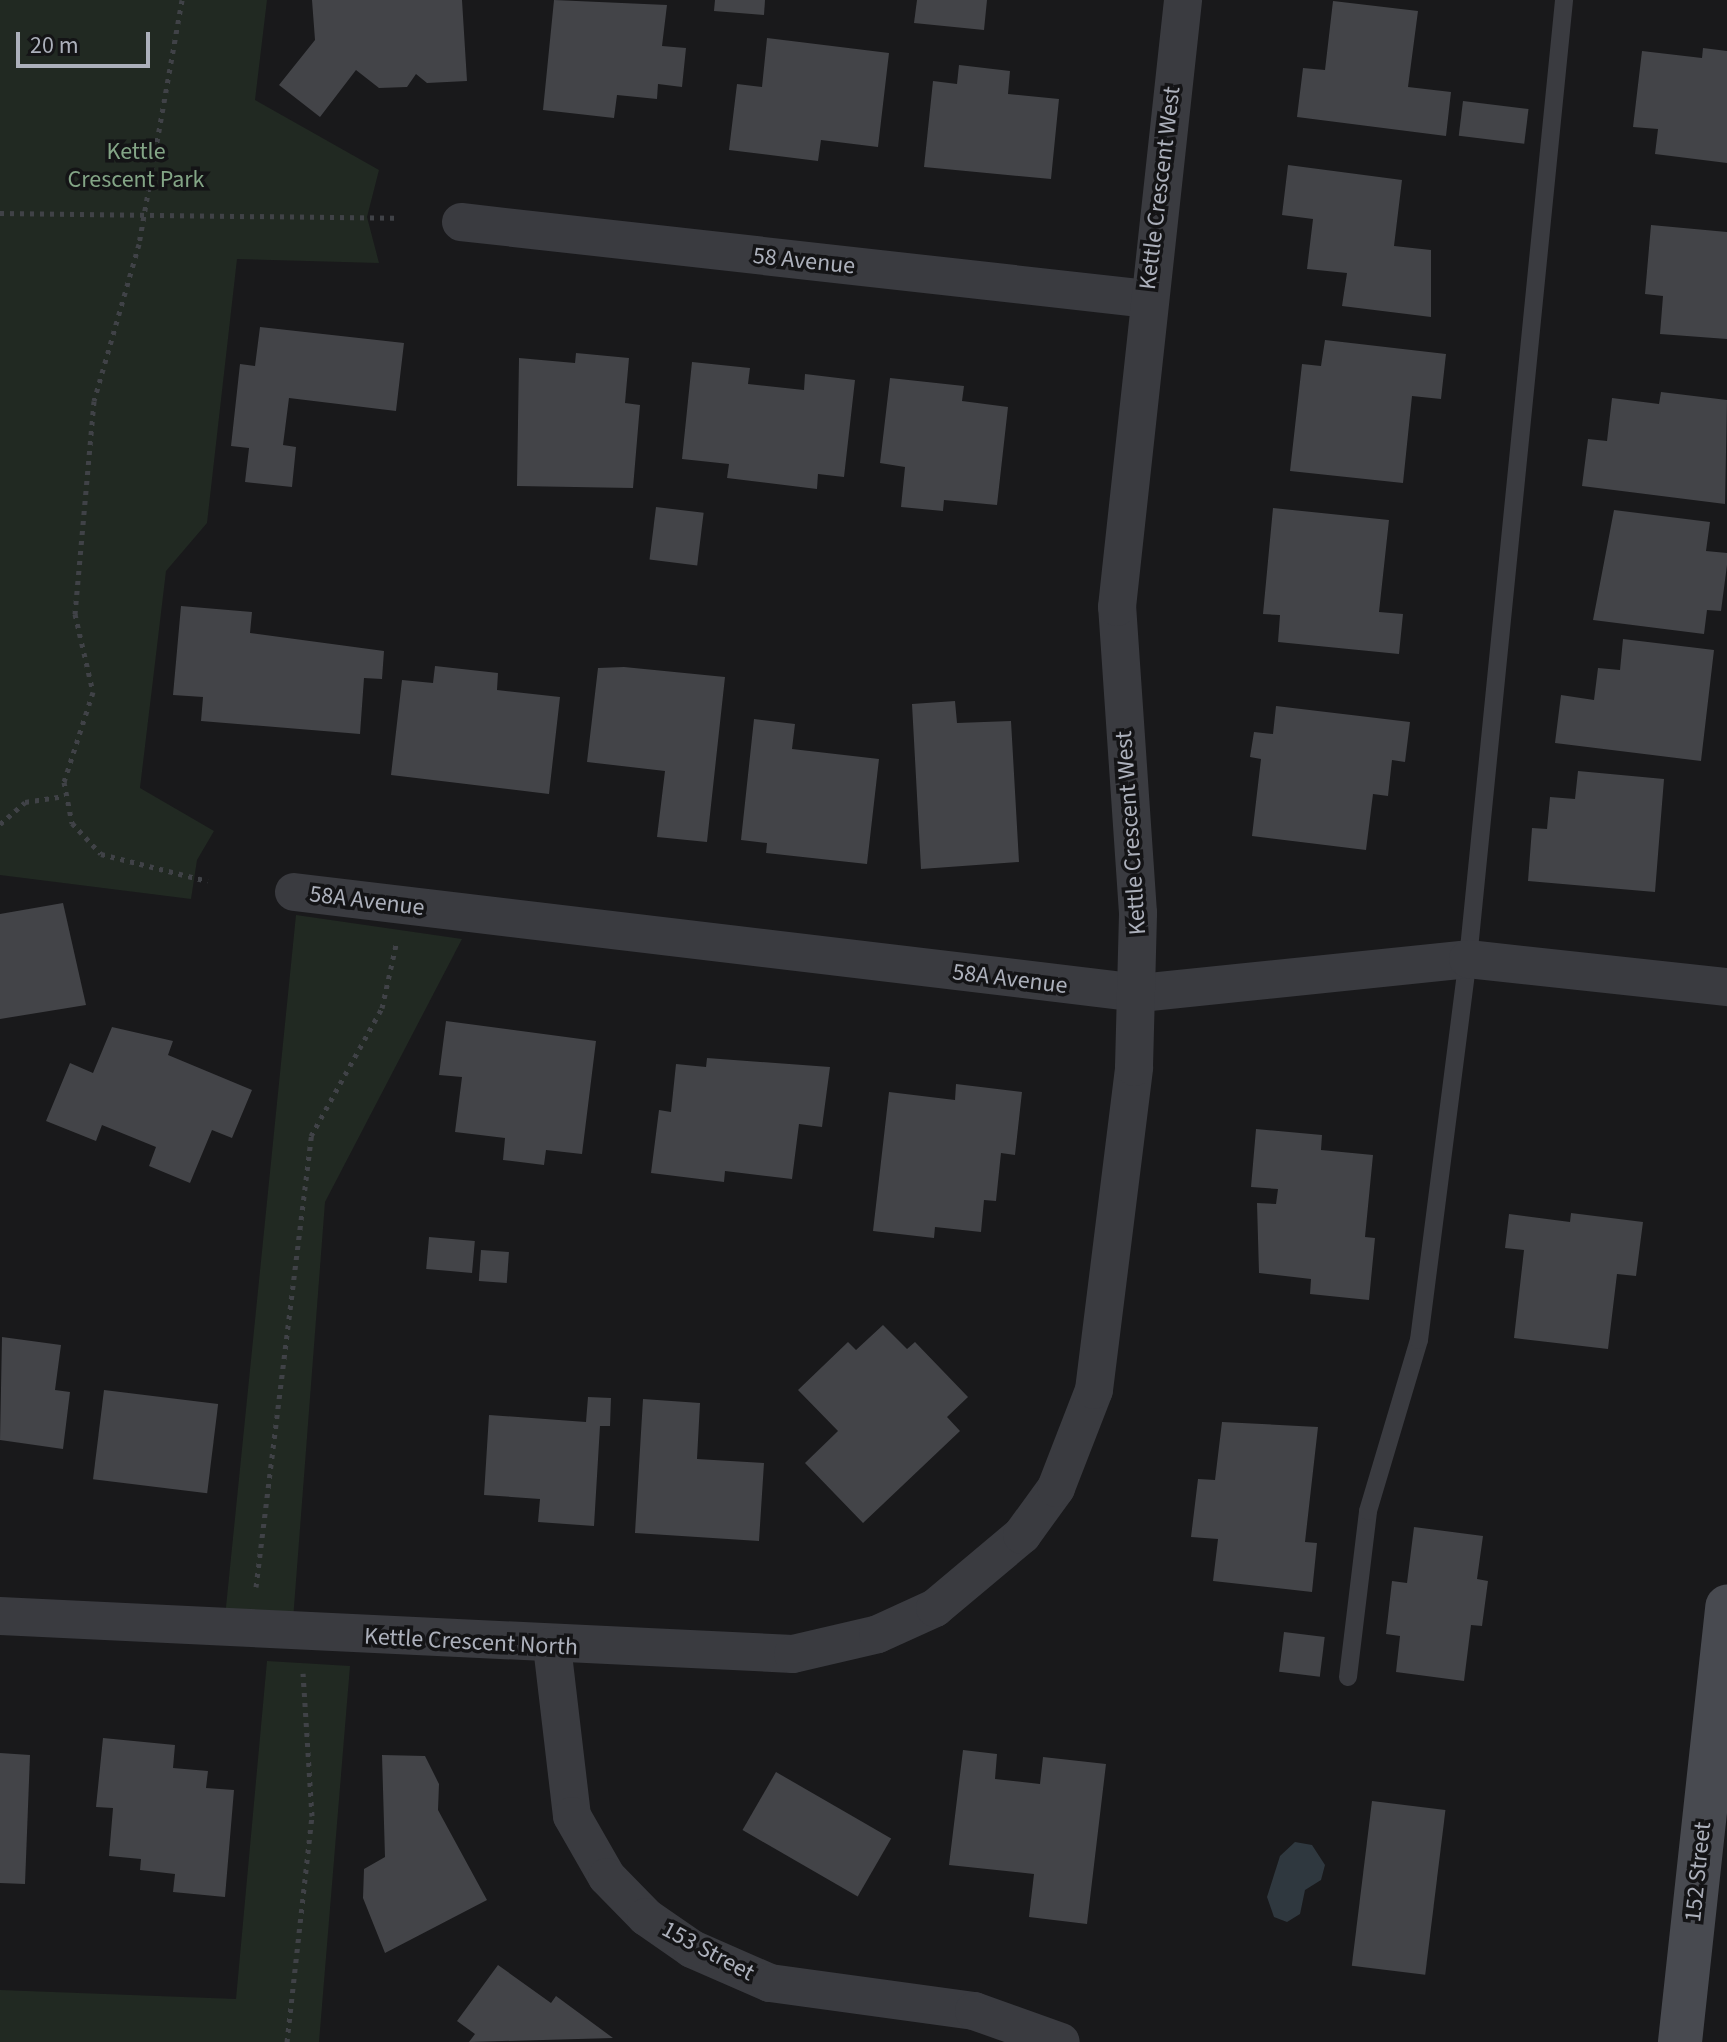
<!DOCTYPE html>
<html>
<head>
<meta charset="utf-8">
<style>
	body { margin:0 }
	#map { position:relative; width:1727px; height:2042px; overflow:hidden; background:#19191b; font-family:"Source Sans 3",sans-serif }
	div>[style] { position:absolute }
	.green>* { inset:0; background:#212922 }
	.water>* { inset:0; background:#2f383f }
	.building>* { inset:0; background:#434448; transform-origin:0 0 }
	.path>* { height:5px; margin-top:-2.5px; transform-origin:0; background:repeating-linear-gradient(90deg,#404247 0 4px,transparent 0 10px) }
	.lane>* { height:18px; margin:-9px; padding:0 9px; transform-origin:9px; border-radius:9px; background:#3a3b40 }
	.street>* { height:38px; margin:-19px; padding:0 19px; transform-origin:19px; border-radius:19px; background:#3a3b40 }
	.secondary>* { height:44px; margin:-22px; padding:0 22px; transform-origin:22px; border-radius:22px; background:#484a50 }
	span { translate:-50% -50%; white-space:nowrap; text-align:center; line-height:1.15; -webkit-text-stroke:7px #141416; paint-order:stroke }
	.park-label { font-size:24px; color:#83a586 }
	.street-label { font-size:24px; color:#acb0bb }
	.scale { position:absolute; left:16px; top:32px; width:134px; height:36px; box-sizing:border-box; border:4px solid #acb0bb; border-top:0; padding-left:10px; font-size:24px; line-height:28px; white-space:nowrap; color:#acb0bb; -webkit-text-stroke:6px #141416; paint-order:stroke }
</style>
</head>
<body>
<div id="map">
	<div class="green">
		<i style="clip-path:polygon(0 0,267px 0,255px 100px,379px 170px,367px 217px,379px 263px,237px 259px,207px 523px,166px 571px,140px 788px,214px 831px,197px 860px,191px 899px,0 875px)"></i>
		<i style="clip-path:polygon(296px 915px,462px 939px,325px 1202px,293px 1620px,225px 1617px)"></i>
		<i style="clip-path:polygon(267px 1661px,350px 1666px,319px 2042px,0 2042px,0 1990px,236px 1999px)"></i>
	</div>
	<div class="water">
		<i style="clip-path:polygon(1295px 1842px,1312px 1845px,1325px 1865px,1321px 1880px,1305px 1890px,1300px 1914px,1287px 1922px,1274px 1917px,1267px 1897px,1280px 1856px)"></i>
	</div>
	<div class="building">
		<i style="clip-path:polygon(312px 0,462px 0,467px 81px,427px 83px,416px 74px,407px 87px,379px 88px,356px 70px,320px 117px,279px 85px,315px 40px)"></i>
		<i style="clip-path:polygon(554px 0,667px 5px,662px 46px,686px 48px,682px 87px,658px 84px,657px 99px,617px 95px,614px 118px,543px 110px)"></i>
		<i style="clip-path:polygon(715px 0,765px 0,764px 15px,714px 11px)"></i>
		<i style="clip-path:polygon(917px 0,987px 0,984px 30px,914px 23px)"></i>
		<i style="clip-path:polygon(1333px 1px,1418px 11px,1408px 87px,1451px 92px,1446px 136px,1297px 117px,1303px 68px,1325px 70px)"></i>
		<i style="clip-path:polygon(767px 38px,889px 53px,878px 147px,821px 140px,818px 161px,729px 150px,737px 84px,762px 87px)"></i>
		<i style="clip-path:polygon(1703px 48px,1727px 51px,1727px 163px,1655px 154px,1658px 129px,1633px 127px,1642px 51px,1702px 58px)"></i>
		<i style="clip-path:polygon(959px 65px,1010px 71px,1008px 94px,1059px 99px,1051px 179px,924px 167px,933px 81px,957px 84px)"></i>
		<i style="left:1463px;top:101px;width:66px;height:35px;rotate:7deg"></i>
		<i style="clip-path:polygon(1288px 165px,1402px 180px,1394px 246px,1431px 250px,1431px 317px,1342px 306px,1347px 273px,1307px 269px,1313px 219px,1282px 215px)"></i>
		<i style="clip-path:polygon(1651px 225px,1727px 232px,1727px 339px,1660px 334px,1663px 296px,1645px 294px)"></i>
		<i style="clip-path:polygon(260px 327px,404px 343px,396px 411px,289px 398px,283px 445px,296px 447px,292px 487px,245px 482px,249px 448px,231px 446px,240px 364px,255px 366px)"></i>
		<i style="clip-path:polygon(1325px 340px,1446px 354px,1441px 399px,1412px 396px,1403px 483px,1290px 471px,1302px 364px,1321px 366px)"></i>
		<i style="clip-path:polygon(576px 353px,629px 358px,625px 403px,640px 405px,633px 488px,517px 486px,519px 358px,575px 363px)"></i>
		<i style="clip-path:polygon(692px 362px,750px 368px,748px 384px,804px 390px,805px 374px,855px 380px,844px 477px,818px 474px,817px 489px,727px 478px,729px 464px,682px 459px)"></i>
		<i style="clip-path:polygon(890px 378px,964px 386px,962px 401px,1008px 407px,997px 505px,944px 500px,943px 511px,901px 507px,905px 467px,880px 463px)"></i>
		<i style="clip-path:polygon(1661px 392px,1727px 400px,1725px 504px,1582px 486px,1588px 439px,1607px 441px,1612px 398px,1659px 404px)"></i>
		<i style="left:656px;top:507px;width:48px;height:53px;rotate:7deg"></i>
		<i style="clip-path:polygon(1273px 508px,1389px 520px,1379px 612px,1403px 614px,1399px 654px,1278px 642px,1280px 615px,1263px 614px)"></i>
		<i style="clip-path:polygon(1614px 510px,1710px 522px,1706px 551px,1727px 553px,1727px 565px,1721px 611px,1707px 610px,1704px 634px,1593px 620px)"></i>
		<i style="clip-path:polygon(181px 606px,252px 612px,250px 633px,384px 651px,382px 679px,364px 678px,360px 734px,201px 721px,203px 697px,173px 695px)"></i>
		<i style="clip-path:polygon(1623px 639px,1714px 650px,1701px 761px,1555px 743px,1561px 695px,1594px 700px,1598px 668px,1620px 670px)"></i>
		<i style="clip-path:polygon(435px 666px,498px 673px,497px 690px,560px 697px,549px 794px,391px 775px,402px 680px,433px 683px)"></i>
		<i style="clip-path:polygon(624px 667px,725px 677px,707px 842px,657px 837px,665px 771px,587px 762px,598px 668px)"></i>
		<i style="clip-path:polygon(955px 701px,957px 723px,1011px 721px,1019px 862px,921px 869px,912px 704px)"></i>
		<i style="clip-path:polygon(1276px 706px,1410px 722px,1405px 762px,1392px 760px,1388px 796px,1373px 794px,1366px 850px,1252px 836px,1261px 759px,1250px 757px,1254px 732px,1273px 734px)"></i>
		<i style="clip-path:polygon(754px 719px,795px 724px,792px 749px,879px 759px,867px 864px,766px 853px,767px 843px,741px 840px)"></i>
		<i style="clip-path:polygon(1578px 771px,1664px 779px,1655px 892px,1528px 881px,1532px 828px,1547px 829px,1550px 797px,1575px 799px)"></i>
		<i style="clip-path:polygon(63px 903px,86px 1005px,0 1019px,0 914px)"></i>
		<i style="clip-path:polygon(446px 1021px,596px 1041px,582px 1154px,546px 1150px,544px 1165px,503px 1160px,505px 1138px,455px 1132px,462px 1077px,439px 1075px)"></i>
		<i style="clip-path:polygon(112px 1027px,173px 1041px,168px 1055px,252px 1090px,232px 1138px,212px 1130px,190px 1183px,149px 1166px,156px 1147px,102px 1125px,96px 1141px,46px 1121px,70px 1063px,93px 1073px)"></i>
		<i style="clip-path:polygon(707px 1058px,830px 1067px,822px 1127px,799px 1124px,792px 1179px,725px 1171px,724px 1182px,651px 1173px,659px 1110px,671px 1112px,676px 1064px,706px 1067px)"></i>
		<i style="clip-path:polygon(956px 1084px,1022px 1092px,1015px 1155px,1001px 1153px,996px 1201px,984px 1200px,981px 1232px,935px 1227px,934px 1238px,873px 1231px,889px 1092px,955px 1100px)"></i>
		<i style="clip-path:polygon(1256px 1129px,1322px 1135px,1321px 1150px,1373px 1155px,1365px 1237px,1375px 1238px,1369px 1300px,1310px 1294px,1311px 1279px,1259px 1273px,1257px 1203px,1276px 1204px,1278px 1189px,1251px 1187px)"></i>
		<i style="clip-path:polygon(1571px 1213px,1643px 1222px,1636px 1276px,1617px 1274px,1608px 1349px,1514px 1338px,1524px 1250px,1505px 1248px,1509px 1214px,1570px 1222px)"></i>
		<i style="left:429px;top:1237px;width:46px;height:32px;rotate:5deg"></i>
		<i style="left:481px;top:1250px;width:28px;height:31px;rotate:4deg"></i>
		<i style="clip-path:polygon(883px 1325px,907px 1349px,915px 1342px,968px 1397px,947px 1417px,960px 1431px,863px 1523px,805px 1463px,838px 1431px,798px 1390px,848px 1342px,856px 1350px)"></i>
		<i style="clip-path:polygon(2px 1337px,61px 1345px,55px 1390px,70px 1392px,63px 1449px,0 1440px)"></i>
		<i style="left:104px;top:1390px;width:115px;height:90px;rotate:7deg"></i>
		<i style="clip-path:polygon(588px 1397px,611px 1398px,610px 1426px,600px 1426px,594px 1526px,538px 1522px,540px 1499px,484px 1495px,489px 1415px,586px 1422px)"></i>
		<i style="clip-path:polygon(643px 1399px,700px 1403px,697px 1459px,764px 1463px,759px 1541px,635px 1533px)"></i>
		<i style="clip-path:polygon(1222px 1422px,1318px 1427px,1305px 1542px,1317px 1543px,1312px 1592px,1213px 1581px,1218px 1539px,1191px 1537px,1198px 1479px,1215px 1480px)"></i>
		<i style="clip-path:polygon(1414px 1527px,1483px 1536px,1477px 1579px,1488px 1581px,1482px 1626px,1471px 1625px,1464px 1681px,1396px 1672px,1400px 1636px,1386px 1634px,1392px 1581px,1407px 1583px)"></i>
		<i style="left:1284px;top:1632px;width:41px;height:40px;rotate:7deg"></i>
		<i style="clip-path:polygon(103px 1738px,175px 1745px,173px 1768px,208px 1771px,206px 1788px,234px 1790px,225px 1897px,173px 1892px,175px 1874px,140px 1870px,141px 1859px,109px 1856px,113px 1808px,96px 1807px)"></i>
		<i style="clip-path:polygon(963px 1750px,997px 1754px,995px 1779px,1040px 1784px,1043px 1757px,1106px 1764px,1087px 1924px,1029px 1917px,1034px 1874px,949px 1865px)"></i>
		<i style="clip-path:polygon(0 1753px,30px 1755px,25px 1884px,0 1883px)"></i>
		<i style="clip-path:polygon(382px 1755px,425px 1756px,439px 1784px,438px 1810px,487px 1900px,385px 1953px,363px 1898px,364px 1869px,385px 1857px)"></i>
		<i style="left:776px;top:1772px;width:133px;height:67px;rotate:30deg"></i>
		<i style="left:1372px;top:1801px;width:74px;height:166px;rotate:7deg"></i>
		<i style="clip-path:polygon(498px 1965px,551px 2003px,556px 1996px,613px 2038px,469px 2042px,475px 2034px,457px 2021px)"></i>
	</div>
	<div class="path">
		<i style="left:182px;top:0;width:248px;rotate:100deg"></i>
		<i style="left:139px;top:244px;width:163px;rotate:106deg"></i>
		<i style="left:94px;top:401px;width:214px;rotate:95.1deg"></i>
		<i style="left:75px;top:614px;width:80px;rotate:77deg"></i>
		<i style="left:93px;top:692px;width:95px;rotate:107.9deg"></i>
		<i style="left:64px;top:782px;width:42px;rotate:79deg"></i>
		<i style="left:72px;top:823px;width:42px;rotate:46.9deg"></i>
		<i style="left:101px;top:854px;width:110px;rotate:14.2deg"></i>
		<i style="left:0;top:213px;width:396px;rotate:0.7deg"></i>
		<i style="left:0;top:824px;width:33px;rotate:-41deg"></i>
		<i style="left:25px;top:802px;width:40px;rotate:-8.5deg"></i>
		<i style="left:256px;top:1587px;width:454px;rotate:-83deg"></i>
		<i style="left:311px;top:1136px;width:146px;rotate:-61deg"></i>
		<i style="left:382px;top:1008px;width:65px;rotate:-77.5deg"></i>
		<i style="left:287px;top:2042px;width:227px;rotate:-83.7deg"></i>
		<i style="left:312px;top:1816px;width:143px;rotate:-93.6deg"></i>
	</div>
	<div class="lane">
		<i style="left:1348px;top:1677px;width:167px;rotate:-83.1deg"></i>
		<i style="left:1368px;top:1511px;width:178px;rotate:-73.4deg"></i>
		<i style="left:1419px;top:1340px;width:384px;rotate:-82.7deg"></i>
		<i style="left:1468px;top:959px;width:964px;rotate:-84.28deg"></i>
	</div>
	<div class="street">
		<i style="left:461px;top:222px;width:690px;rotate:6.4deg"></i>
		<i style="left:294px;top:892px;width:852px;rotate:6.81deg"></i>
		<i style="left:1140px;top:993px;width:330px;rotate:-5.9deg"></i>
		<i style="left:1468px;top:959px;width:261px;rotate:6.2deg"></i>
		<i style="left:0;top:1616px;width:794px;rotate:2.74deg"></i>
		<i style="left:793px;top:1654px;width:87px;rotate:-13.2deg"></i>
		<i style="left:878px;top:1634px;width:63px;rotate:-24.5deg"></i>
		<i style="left:935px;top:1608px;width:114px;rotate:-40deg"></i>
		<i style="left:1022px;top:1535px;width:58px;rotate:-54.1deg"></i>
		<i style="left:1056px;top:1488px;width:105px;rotate:-68.8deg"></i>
		<i style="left:1094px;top:1390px;width:325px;rotate:-82.9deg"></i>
		<i style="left:1134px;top:1067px;width:154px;rotate:-88.5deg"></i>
		<i style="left:1138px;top:913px;width:307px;rotate:-93.9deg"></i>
		<i style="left:1117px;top:607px;width:611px;rotate:-83.79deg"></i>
		<i style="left:552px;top:1646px;width:171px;rotate:83.3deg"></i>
		<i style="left:572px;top:1816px;width:70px;rotate:60.2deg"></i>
		<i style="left:607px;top:1877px;width:56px;rotate:45.7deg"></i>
		<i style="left:646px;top:1917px;width:56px;rotate:34.8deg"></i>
		<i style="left:692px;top:1949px;width:85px;rotate:23.6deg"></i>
		<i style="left:770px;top:1983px;width:206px;rotate:7.8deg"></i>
		<i style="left:974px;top:2011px;width:92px;rotate:19.6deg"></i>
	</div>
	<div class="secondary">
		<i style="left:1680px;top:2042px;width:438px;rotate:-83.8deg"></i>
	</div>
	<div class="park-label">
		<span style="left:136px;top:166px">Kettle<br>Crescent Park</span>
	</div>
	<div class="street-label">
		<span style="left:1160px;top:188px;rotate:-83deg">Kettle Crescent West</span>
		<span style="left:804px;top:261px;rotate:6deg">58 Avenue</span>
		<span style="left:1131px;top:833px;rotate:-94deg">Kettle Crescent West</span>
		<span style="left:367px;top:901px;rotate:7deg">58A Avenue</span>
		<span style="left:1010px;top:979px;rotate:7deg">58A Avenue</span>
		<span style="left:471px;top:1642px;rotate:3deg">Kettle Crescent North</span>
		<span style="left:1698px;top:1872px;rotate:-84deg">152 Street</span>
		<span style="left:708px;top:1951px;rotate:28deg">153 Street</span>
	</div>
	<div class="scale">20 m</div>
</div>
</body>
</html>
